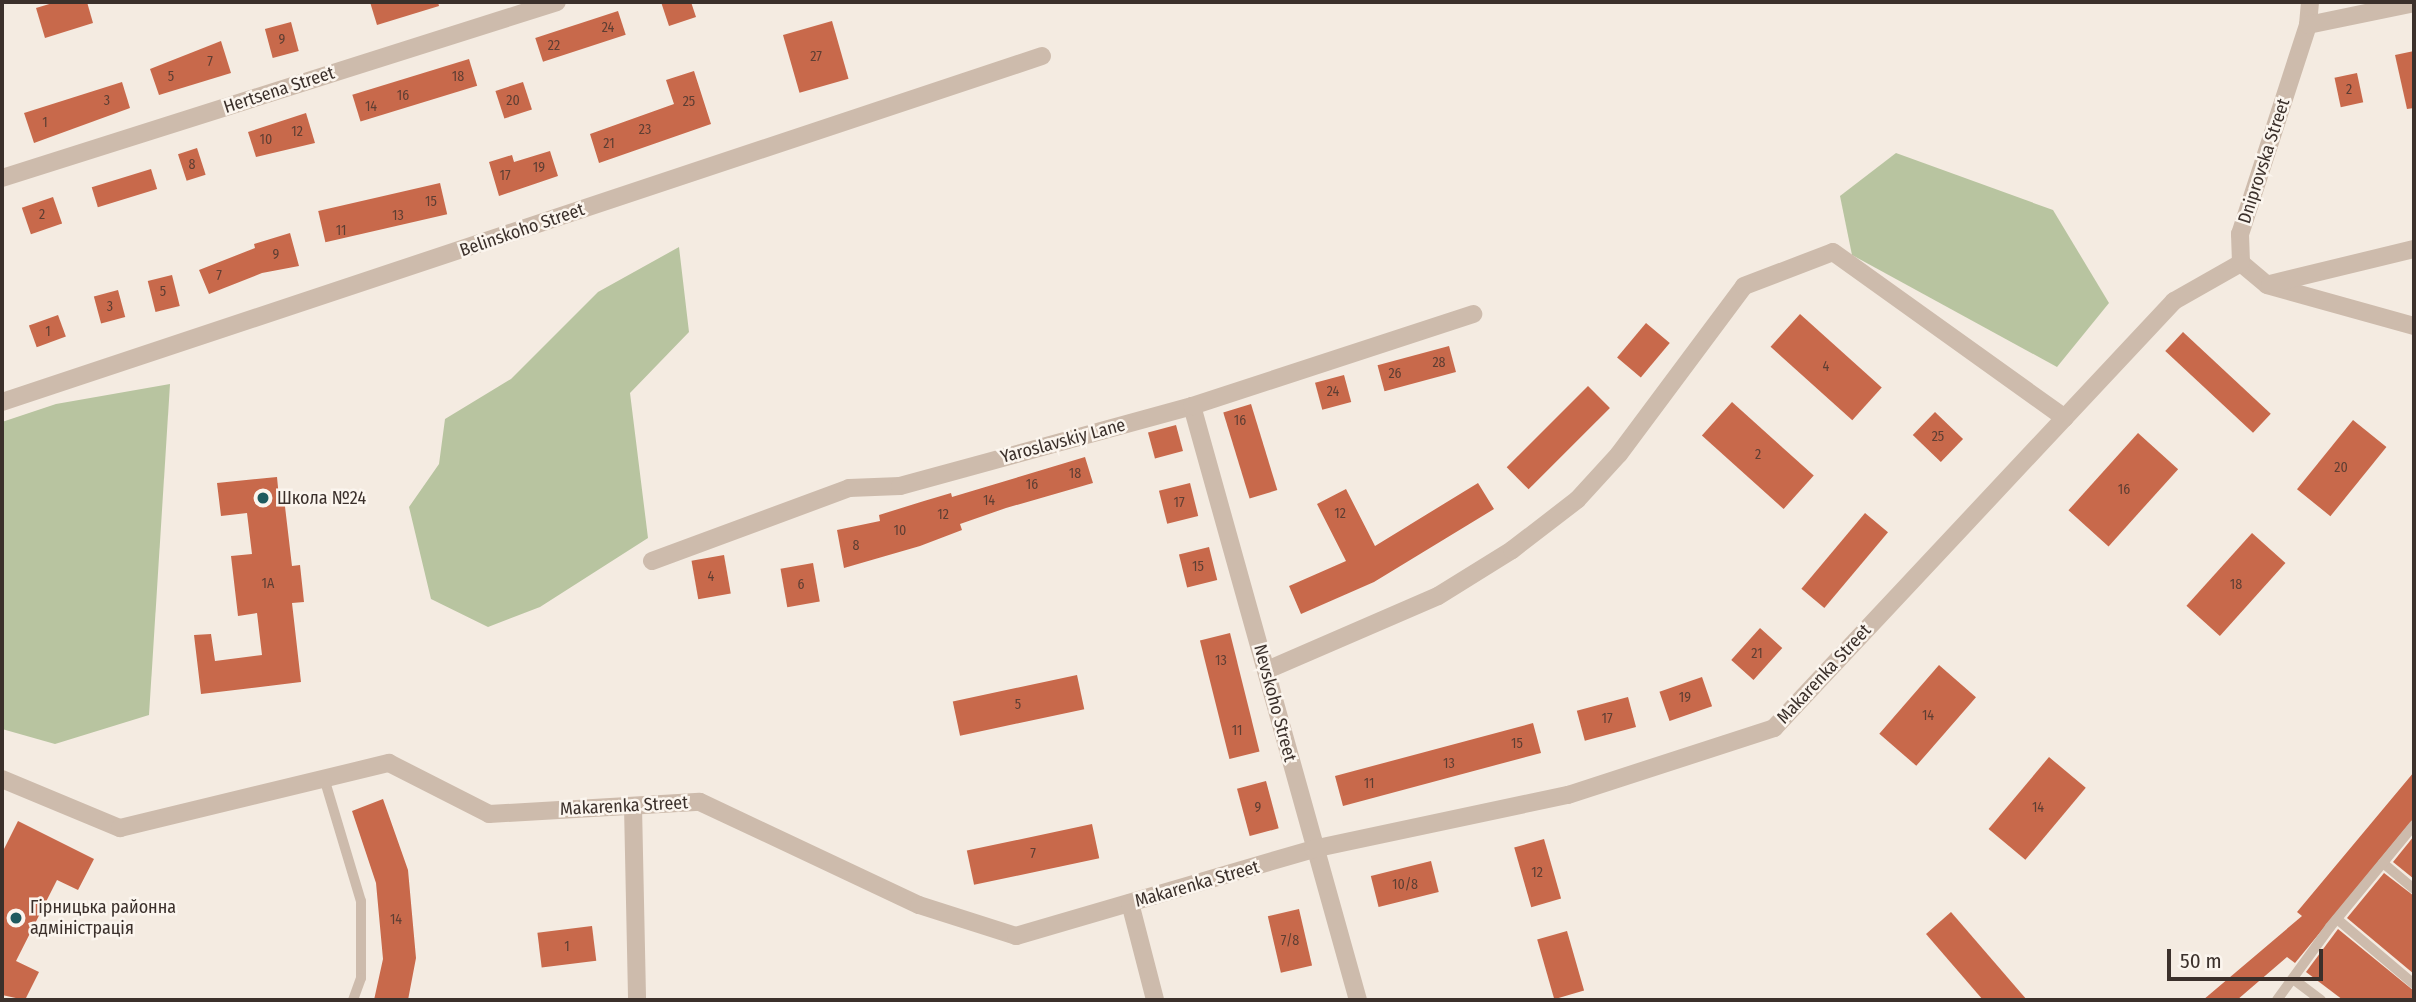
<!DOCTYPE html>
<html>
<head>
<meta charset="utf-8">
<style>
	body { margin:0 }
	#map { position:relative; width:2416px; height:1002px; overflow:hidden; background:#f4ebe1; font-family:"Fira Sans Condensed",sans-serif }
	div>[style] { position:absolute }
	.green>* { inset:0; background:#b8c4a0 }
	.building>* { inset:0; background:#c8694b; transform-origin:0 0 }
	.service>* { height:10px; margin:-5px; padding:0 5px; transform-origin:5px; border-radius:5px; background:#cdbbac }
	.minor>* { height:18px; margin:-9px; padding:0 9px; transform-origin:9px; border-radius:9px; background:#cdbbac }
	.dots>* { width:19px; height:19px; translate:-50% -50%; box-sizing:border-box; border:4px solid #fbf5ee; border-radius:50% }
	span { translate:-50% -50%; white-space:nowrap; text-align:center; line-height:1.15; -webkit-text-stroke:5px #fbf5ee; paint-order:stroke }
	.number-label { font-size:14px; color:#5e3e33 }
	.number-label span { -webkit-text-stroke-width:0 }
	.street-label { font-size:18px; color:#3b302b }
	.poi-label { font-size:18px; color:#3b302b }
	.left { translate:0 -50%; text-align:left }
	.frame { position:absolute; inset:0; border:4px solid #3b302b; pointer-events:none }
	.scale { position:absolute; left:2167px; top:949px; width:156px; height:32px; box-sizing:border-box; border:4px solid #3b302b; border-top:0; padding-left:9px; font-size:21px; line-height:24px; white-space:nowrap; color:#3b302b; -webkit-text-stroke:5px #fbf5ee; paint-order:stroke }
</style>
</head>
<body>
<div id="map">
	<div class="green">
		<i style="clip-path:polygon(1896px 153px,2053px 210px,2109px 303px,2057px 367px,1852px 255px,1840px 196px)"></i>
		<i style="clip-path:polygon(679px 247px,689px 332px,630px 393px,648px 538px,540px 607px,488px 627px,431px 599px,409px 507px,439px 464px,445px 419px,511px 379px,598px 292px)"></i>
		<i style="clip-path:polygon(170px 384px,149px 715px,55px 744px,2px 729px,2px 422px,56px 404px)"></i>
	</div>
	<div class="building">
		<i style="clip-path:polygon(56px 2px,87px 2px,93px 23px,45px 38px,36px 8px)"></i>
		<i style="clip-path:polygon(370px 2px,438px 2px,439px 6px,377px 25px)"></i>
		<i style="clip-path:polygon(661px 2px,691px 2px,696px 17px,669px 26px)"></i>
		<i style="left:618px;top:11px;width:25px;height:87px;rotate:72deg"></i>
		<i style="left:832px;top:21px;width:60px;height:51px;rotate:74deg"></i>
		<i style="left:291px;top:22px;width:30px;height:27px;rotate:75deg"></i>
		<i style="clip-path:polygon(221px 41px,231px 73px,159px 95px,150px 69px)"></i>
		<i style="clip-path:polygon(2414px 51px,2414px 108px,2407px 109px,2395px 55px)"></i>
		<i style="left:469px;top:59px;width:28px;height:122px;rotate:73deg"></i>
		<i style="clip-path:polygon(694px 71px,711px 124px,599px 163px,590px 134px,674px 104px,666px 80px)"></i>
		<i style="left:2357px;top:73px;width:30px;height:23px;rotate:78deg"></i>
		<i style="clip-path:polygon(122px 82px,130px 108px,34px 143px,24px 113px)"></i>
		<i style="left:523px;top:82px;width:29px;height:29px;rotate:72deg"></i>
		<i style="clip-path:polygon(306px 113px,315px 143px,256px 157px,248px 132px)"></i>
		<i style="left:197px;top:148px;width:28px;height:20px;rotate:72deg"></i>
		<i style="clip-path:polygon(550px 151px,558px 176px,499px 196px,489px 162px,512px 155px,514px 162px)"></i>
		<i style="left:151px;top:169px;width:21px;height:62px;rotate:73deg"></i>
		<i style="left:440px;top:183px;width:32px;height:125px;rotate:77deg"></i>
		<i style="left:53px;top:197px;width:28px;height:33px;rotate:71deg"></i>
		<i style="clip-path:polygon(290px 233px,299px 266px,262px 273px,209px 294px,199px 270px,255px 248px,254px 244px)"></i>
		<i style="left:172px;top:275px;width:32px;height:25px;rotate:76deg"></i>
		<i style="left:118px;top:290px;width:28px;height:25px;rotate:75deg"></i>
		<i style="left:1800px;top:314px;width:110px;height:44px;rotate:42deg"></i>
		<i style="left:58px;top:315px;width:23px;height:31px;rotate:70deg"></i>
		<i style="left:1646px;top:323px;width:31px;height:45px;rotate:40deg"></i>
		<i style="left:2183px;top:332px;width:120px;height:26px;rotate:43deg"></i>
		<i style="left:1449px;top:346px;width:27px;height:74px;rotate:75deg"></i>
		<i style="left:1344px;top:375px;width:28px;height:30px;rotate:75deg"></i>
		<i style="left:1588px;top:386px;width:31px;height:115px;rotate:45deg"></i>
		<i style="left:1732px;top:402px;width:110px;height:45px;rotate:42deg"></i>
		<i style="left:1251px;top:404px;width:90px;height:29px;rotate:73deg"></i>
		<i style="left:1935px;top:412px;width:39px;height:32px;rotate:44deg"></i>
		<i style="left:2353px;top:420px;width:43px;height:89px;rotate:39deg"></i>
		<i style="left:1176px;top:425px;width:27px;height:29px;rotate:75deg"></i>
		<i style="left:2138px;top:433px;width:54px;height:104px;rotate:42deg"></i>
		<i style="clip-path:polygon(1085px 457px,1093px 483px,1006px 508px,960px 524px,962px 530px,920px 546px,844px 568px,837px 530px,880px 521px,879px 515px,924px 501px,951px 493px,952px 497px)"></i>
		<i style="clip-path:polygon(277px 477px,279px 498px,284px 498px,292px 566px,300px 565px,304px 602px,292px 603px,301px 682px,201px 694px,194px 635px,211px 634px,215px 661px,262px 655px,257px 613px,238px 616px,231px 556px,252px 554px,247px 513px,221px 516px,217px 483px)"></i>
		<i style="left:1190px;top:483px;width:34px;height:32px;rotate:76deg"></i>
		<i style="clip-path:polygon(1478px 483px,1494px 509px,1374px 582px,1301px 614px,1289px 586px,1346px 561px,1317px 504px,1346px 489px,1375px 546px)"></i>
		<i style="left:1865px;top:513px;width:30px;height:99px;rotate:40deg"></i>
		<i style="left:2252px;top:533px;width:45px;height:98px;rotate:42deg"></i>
		<i style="left:1209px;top:547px;width:34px;height:31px;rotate:76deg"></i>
		<i style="left:724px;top:555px;width:39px;height:33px;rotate:80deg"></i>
		<i style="left:813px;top:563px;width:39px;height:33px;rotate:80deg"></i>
		<i style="left:1760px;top:628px;width:30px;height:43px;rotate:42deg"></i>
		<i style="left:1230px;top:633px;width:122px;height:31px;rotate:76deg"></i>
		<i style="left:1939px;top:665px;width:49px;height:91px;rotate:41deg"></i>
		<i style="left:1077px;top:675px;width:35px;height:127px;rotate:78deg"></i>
		<i style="left:1702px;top:677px;width:31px;height:45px;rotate:71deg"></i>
		<i style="left:1628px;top:697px;width:31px;height:53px;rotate:75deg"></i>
		<i style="left:1533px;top:723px;width:31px;height:205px;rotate:75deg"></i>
		<i style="left:2049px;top:757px;width:48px;height:94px;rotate:40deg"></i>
		<i style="clip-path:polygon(2414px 772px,2414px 818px,2295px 963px,2287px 957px,2237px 1000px,2203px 1000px,2302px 916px,2297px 912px)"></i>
		<i style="left:1266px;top:781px;width:49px;height:30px;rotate:75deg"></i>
		<i style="clip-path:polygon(383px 799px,408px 870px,416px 958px,408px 1000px,374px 1000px,383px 959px,376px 883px,352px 811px)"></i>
		<i style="clip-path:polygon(18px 821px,94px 859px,78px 890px,57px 880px,16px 961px,39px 972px,25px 1000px,2px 995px,2px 853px)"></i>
		<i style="left:1092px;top:824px;width:35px;height:128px;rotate:78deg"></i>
		<i style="clip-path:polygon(2414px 836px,2414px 879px,2393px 862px)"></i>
		<i style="left:1544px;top:839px;width:62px;height:31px;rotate:74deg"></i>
		<i style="left:1431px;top:861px;width:32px;height:62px;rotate:76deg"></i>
		<i style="clip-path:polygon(2384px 873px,2414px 896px,2414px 974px,2347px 918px)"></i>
		<i style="left:1299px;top:909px;width:58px;height:32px;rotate:77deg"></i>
		<i style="clip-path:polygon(1951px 912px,2027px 1000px,1983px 1000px,1926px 934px)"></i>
		<i style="left:592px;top:926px;width:35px;height:55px;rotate:83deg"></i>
		<i style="clip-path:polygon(2338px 929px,2414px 991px,2414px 1000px,2343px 1000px,2306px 972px)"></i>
		<i style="left:1567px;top:931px;width:62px;height:31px;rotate:74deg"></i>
	</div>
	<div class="service">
		<i style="left:324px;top:778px;width:128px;rotate:73.3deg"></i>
		<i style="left:361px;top:901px;width:77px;rotate:90deg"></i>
		<i style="left:361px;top:978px;width:23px;rotate:110deg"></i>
		<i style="left:2383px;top:863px;width:40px;rotate:40deg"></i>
		<i style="left:2337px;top:919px;width:101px;rotate:40.2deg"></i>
		<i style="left:2293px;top:979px;width:35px;rotate:37deg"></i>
		<i style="left:2277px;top:1000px;width:90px;rotate:-54deg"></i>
		<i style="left:2330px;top:927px;width:132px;rotate:-50.5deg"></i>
	</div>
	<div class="minor">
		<i style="left:2310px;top:2px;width:23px;rotate:95deg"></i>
		<i style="left:2308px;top:25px;width:220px;rotate:108deg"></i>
		<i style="left:2240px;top:234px;width:29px;rotate:88deg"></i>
		<i style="left:2241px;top:263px;width:34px;rotate:40deg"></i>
		<i style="left:2267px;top:285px;width:153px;rotate:15.6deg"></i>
		<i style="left:2308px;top:25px;width:108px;rotate:-11.7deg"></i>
		<i style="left:2px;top:178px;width:582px;rotate:-17.59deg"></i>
		<i style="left:2270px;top:284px;width:148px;rotate:-13.7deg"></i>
		<i style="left:2px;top:402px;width:1096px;rotate:-18.4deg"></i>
		<i style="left:1192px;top:406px;width:617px;rotate:74.39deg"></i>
		<i style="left:652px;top:561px;width:210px;rotate:-20.3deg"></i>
		<i style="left:849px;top:488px;width:51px;rotate:-2.2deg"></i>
		<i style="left:900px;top:486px;width:303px;rotate:-15.3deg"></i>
		<i style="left:1192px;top:406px;width:296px;rotate:-18.1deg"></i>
		<i style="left:1267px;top:670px;width:186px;rotate:-23.4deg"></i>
		<i style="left:1438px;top:596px;width:87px;rotate:-31.9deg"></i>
		<i style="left:1512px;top:550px;width:82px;rotate:-37.6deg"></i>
		<i style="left:1577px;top:500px;width:62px;rotate:-47.6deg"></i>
		<i style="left:1619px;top:454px;width:209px;rotate:-53.3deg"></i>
		<i style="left:1744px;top:286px;width:95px;rotate:-20.9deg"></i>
		<i style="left:1833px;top:252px;width:285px;rotate:35.6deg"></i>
		<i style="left:2px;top:779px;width:128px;rotate:22.6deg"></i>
		<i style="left:120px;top:828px;width:277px;rotate:-13.6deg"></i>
		<i style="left:389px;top:763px;width:112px;rotate:27deg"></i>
		<i style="left:489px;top:814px;width:211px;rotate:-3.3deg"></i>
		<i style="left:700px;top:802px;width:242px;rotate:25.2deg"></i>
		<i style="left:919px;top:905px;width:102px;rotate:17.7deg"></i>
		<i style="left:1016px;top:936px;width:309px;rotate:-16.3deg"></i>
		<i style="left:1313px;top:849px;width:261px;rotate:-12deg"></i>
		<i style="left:1568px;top:795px;width:217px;rotate:-18deg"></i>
		<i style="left:1774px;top:728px;width:585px;rotate:-46.87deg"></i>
		<i style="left:2174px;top:301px;width:77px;rotate:-29.6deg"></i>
		<i style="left:633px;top:806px;width:194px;rotate:88.8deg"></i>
		<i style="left:1130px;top:903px;width:100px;rotate:75.5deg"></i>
	</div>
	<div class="dots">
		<i style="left:263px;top:498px;background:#1f5a5e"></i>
		<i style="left:16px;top:918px;background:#1f5a5e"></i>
	</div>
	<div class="number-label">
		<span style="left:608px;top:28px">24</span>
		<span style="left:282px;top:40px">9</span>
		<span style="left:554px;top:46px">22</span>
		<span style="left:816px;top:57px">27</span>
		<span style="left:210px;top:62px">7</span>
		<span style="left:171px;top:77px">5</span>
		<span style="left:458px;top:77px">18</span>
		<span style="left:2349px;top:90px">2</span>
		<span style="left:403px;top:96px">16</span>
		<span style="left:107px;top:101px">3</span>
		<span style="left:513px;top:101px">20</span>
		<span style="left:689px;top:102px">25</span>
		<span style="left:371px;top:107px">14</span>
		<span style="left:45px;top:123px">1</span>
		<span style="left:645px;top:130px">23</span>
		<span style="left:297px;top:132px">12</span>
		<span style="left:266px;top:140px">10</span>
		<span style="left:609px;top:144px">21</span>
		<span style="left:192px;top:165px">8</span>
		<span style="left:539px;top:168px">19</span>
		<span style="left:505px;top:176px">17</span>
		<span style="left:431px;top:202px">15</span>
		<span style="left:42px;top:215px">2</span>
		<span style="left:398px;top:216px">13</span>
		<span style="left:341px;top:231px">11</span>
		<span style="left:276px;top:255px">9</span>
		<span style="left:219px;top:276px">7</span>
		<span style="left:163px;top:292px">5</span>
		<span style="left:110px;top:307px">3</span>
		<span style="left:48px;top:332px">1</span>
		<span style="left:1439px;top:363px">28</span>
		<span style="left:1826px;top:367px">4</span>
		<span style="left:1395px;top:374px">26</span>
		<span style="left:1333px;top:392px">24</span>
		<span style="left:1240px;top:421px">16</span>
		<span style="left:1938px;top:437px">25</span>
		<span style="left:1758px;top:455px">2</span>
		<span style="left:2341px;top:468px">20</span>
		<span style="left:1075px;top:474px">18</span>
		<span style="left:1032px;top:485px">16</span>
		<span style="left:2124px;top:490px">16</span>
		<span style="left:989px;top:501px">14</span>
		<span style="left:1179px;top:503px">17</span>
		<span style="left:1340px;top:514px">12</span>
		<span style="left:943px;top:515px">12</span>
		<span style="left:900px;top:531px">10</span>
		<span style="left:856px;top:546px">8</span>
		<span style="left:1198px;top:567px">15</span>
		<span style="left:711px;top:577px">4</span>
		<span style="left:268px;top:584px">1А</span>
		<span style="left:801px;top:585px">6</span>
		<span style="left:2236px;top:585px">18</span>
		<span style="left:1757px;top:654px">21</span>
		<span style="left:1221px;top:661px">13</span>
		<span style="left:1685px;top:698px">19</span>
		<span style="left:1018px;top:705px">5</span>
		<span style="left:1928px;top:716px">14</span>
		<span style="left:1607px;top:719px">17</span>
		<span style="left:1237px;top:731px">11</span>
		<span style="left:1517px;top:744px">15</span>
		<span style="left:1449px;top:764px">13</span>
		<span style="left:1369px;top:784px">11</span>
		<span style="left:1258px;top:808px">9</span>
		<span style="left:2038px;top:808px">14</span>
		<span style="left:1033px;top:854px">7</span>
		<span style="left:1537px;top:873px">12</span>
		<span style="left:1405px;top:885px">10/8</span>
		<span style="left:396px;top:920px">14</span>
		<span style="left:1290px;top:941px">7/8</span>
		<span style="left:567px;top:947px">1</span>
	</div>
	<div class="street-label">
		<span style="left:279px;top:90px;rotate:-18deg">Hertsena Street</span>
		<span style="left:2264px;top:161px;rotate:-72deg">Dniprovska Street</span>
		<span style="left:522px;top:230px;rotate:-19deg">Belinskoho Street</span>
		<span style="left:1063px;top:441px;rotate:-15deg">Yaroslavskiy Lane</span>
		<span style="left:1824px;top:674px;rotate:-47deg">Makarenka Street</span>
		<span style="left:1275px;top:703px;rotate:75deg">Nevskoho Street</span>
		<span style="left:624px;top:806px;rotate:-3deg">Makarenka Street</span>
		<span style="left:1197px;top:884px;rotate:-16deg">Makarenka Street</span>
	</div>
	<div class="poi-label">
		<span class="left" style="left:277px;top:498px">Школа №24</span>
		<span class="left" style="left:30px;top:918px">Гірницька районна<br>адміністрація</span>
	</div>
	<div class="frame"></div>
	<div class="scale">50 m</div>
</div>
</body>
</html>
